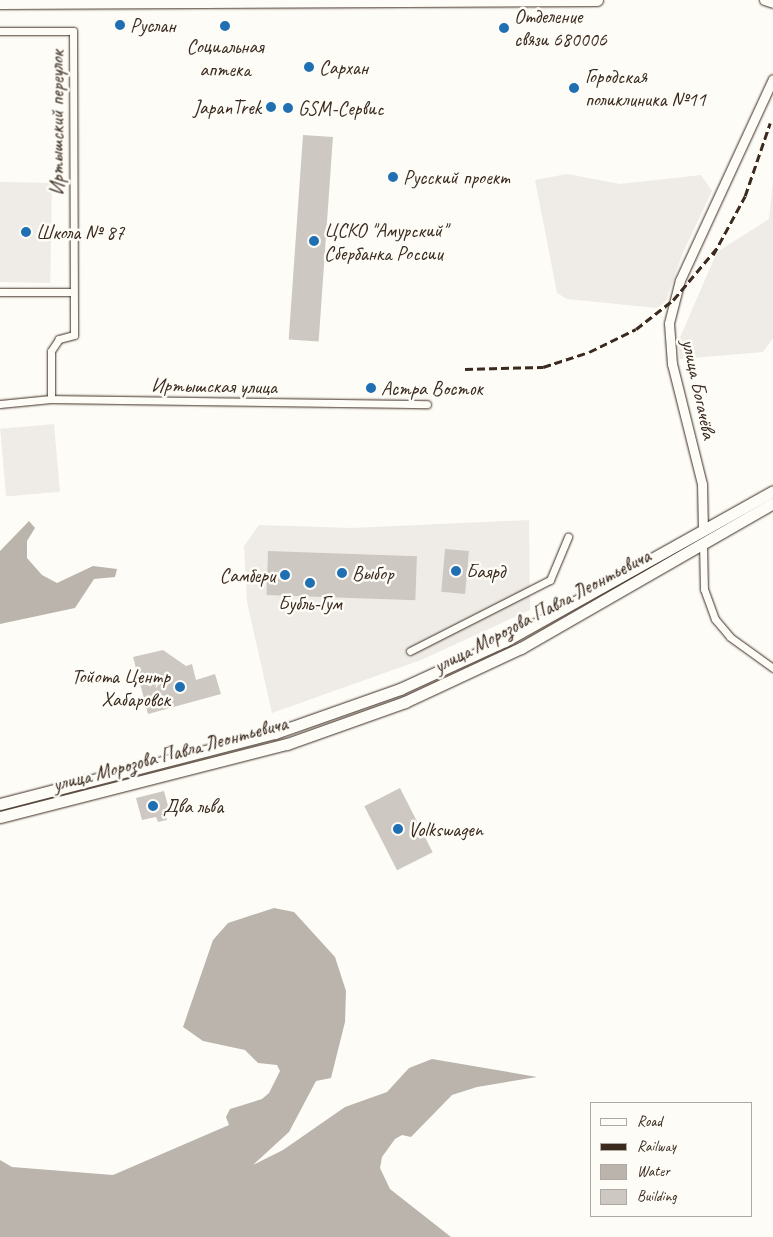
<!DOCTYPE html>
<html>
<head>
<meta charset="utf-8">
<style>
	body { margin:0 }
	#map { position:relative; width:773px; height:1237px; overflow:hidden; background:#fdfcf7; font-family:Caveat,sans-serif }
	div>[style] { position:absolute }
	.built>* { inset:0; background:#efece7; transform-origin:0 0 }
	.water>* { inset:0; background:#bbb4ad }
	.building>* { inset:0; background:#cdc8c2; transform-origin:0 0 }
	.roads { filter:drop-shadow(0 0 1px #3b2a1e) drop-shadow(0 0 1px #3b2a1e) }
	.minor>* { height:7px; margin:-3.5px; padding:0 3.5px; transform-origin:3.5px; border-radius:3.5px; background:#fdfcf7 }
	.tertiary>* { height:9px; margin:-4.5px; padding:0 4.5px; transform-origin:4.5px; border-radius:4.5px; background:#fdfcf7 }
	.primary>* { height:11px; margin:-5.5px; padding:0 5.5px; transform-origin:5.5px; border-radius:5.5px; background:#fdfcf7 }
	.rail>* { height:2.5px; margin-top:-1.25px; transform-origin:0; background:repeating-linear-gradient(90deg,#3b2a1e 0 8px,transparent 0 12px) }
	.dots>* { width:14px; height:14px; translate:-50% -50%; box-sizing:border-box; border:2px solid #fdfcf7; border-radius:50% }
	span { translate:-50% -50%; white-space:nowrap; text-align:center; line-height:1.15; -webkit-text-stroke:5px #fdfcf7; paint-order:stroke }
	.poi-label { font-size:20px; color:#3b2a1e }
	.left { translate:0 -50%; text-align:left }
	.right { translate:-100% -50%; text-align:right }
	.street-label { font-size:20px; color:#3b2a1e }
	.legend { position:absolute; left:590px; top:1102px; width:162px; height:115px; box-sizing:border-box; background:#fdfcf7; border:1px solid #afa8a0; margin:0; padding:6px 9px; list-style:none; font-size:15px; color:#3b2a1e }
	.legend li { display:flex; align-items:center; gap:10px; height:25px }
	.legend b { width:25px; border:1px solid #afa8a0 }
</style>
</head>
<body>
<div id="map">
	<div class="built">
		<i style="clip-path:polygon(567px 174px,620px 184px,701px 175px,712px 191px,682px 255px,666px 301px,657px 308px,567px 299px,557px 293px,535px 180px)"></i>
		<i style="clip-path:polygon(773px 180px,773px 338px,763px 352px,680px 359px,678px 342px,717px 252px,769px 219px)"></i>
		<i style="left:0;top:182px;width:52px;height:100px;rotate:1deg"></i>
		<i style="left:54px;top:424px;width:68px;height:54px;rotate:85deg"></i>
		<i style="clip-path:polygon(529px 520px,530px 610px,421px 660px,272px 713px,247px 602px,244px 546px,259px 525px,352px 528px)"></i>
	</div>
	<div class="water">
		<i style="clip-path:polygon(29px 521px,35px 528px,27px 541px,27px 558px,42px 575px,57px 583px,93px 566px,117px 569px,115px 577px,94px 579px,75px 608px,0 624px,0 551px)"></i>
		<i style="clip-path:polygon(274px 908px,294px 912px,335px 957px,346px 991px,345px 1022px,331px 1078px,316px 1081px,289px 1132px,253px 1165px,283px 1150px,345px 1107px,387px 1092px,409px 1068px,432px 1059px,537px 1077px,477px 1087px,452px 1095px,411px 1137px,402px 1135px,395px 1139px,382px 1157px,380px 1168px,390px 1189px,451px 1237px,0 1237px,0 1160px,12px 1167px,113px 1175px,229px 1125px,226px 1117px,230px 1109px,262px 1099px,269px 1093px,280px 1071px,277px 1065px,258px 1063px,245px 1050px,203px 1041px,183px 1027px,213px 940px,228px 923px)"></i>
	</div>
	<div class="building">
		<i style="left:303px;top:135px;width:30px;height:205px;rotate:4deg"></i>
		<i style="left:445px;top:549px;width:24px;height:43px;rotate:5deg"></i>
		<i style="left:268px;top:551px;width:149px;height:44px;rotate:2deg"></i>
		<i style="clip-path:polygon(163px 650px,186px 666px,192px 664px,196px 680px,215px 674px,221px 694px,148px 714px,133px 657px)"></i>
		<i style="left:400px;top:788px;width:72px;height:40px;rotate:63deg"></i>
		<i style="clip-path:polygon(164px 791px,170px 813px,166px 814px,167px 820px,158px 822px,156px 817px,142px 820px,136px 798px)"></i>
	</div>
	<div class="roads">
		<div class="minor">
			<i style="left:0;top:31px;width:73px"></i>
			<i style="left:73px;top:31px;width:304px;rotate:89.8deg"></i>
			<i style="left:74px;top:335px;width:16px;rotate:165deg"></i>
			<i style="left:59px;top:339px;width:14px;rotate:124deg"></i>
			<i style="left:51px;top:351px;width:48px;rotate:90deg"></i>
			<i style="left:0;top:292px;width:73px"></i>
			<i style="left:0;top:404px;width:51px;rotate:-5.6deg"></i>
			<i style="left:51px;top:399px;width:376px;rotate:0.8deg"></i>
			<i style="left:703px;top:543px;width:46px;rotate:88.8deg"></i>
			<i style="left:704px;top:589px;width:32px;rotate:70deg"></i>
			<i style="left:715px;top:619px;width:23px;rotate:50deg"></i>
			<i style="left:730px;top:637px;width:53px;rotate:35.8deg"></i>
			<i style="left:410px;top:651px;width:157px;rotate:-26.9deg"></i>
			<i style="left:550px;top:580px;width:47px;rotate:-67.3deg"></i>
		</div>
		<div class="tertiary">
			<i style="left:764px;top:0;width:9px;rotate:18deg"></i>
			<i style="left:703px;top:531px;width:47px;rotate:-91.2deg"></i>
			<i style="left:702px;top:484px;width:124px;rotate:-104deg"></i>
			<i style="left:672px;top:364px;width:41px;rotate:-94.2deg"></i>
			<i style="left:669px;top:323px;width:44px;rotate:-75.7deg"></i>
			<i style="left:680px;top:280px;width:221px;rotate:-65.2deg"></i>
		</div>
		<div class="primary">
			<i style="left:0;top:3px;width:597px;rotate:-0.29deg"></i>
			<i style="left:0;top:804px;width:284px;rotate:-14.5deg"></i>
			<i style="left:275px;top:733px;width:133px;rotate:-19.4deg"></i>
			<i style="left:400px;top:689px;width:115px;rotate:-24.6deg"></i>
			<i style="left:505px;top:641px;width:307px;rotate:-29.2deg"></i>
			<i style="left:0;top:817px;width:296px;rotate:-14.3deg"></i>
			<i style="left:287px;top:744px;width:125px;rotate:-19.6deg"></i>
			<i style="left:405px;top:702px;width:128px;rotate:-25deg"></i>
			<i style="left:521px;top:648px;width:291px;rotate:-29.9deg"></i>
		</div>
	</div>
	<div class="rail">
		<i style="left:713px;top:255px;width:67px;rotate:-61.5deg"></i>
		<i style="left:745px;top:196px;width:77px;rotate:-71.1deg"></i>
		<i style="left:465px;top:369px;width:78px;rotate:-1.5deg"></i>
		<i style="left:543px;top:367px;width:48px;rotate:-18.1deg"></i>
		<i style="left:589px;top:352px;width:52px;rotate:-26.1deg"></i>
		<i style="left:636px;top:329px;width:47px;rotate:-38.1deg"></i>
		<i style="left:673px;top:300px;width:67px;rotate:-49.9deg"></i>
	</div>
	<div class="dots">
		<i style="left:120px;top:25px;background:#1f6fb2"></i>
		<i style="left:225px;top:26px;background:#1f6fb2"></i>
		<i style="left:504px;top:28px;background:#1f6fb2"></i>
		<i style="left:309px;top:67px;background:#1f6fb2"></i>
		<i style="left:574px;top:88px;background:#1f6fb2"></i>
		<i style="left:271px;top:107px;background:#1f6fb2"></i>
		<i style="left:288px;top:108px;background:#1f6fb2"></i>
		<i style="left:393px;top:177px;background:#1f6fb2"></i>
		<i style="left:26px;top:232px;background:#1f6fb2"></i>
		<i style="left:314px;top:241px;background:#1f6fb2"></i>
		<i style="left:371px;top:388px;background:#1f6fb2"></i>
		<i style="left:456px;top:571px;background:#1f6fb2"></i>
		<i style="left:342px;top:573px;background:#1f6fb2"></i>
		<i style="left:285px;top:575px;background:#1f6fb2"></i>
		<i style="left:310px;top:583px;background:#1f6fb2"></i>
		<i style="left:180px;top:687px;background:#1f6fb2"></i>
		<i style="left:153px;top:806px;background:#1f6fb2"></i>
		<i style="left:398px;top:829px;background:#1f6fb2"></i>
	</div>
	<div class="poi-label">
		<span class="left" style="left:514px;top:28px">Отделение<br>связи 680006</span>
		<span class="left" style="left:130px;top:25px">Руслан</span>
		<span style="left:225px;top:58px">Социальная<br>аптека</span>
		<span class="left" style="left:319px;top:67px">Сархан</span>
		<span class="left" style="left:585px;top:88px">Городская<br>поликлиника №11</span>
		<span class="right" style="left:261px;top:107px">JapanTrek</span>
		<span class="left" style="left:298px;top:108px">GSM-Сервис</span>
		<span class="left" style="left:403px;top:177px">Русский проект</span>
		<span class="left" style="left:324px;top:242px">ЦСКО "Амурский"<br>Сбербанка России</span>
		<span class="left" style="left:36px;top:232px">Школа № 87</span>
		<span class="left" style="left:381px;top:388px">Астра Восток</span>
		<span class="left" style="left:466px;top:571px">Баярд</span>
		<span class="left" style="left:352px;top:573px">Выбор</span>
		<span class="right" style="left:275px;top:575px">Самбери</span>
		<span style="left:310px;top:603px">Бубль-Гум</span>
		<span class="right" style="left:170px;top:688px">Тойота Центр<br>Хабаровск</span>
		<span class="left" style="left:163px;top:806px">Два льва</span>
		<span class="left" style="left:408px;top:829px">Volkswagen</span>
	</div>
	<div class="street-label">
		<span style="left:57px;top:123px;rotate:-90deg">Иртышский переулок</span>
		<span style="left:214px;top:386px;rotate:1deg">Иртышская улица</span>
		<span style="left:699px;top:389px;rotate:78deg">улица Богачёва</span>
		<span style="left:542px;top:611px;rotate:-28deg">улица Морозова Павла Леонтьевича</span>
		<span style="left:170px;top:754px;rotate:-15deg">улица Морозова Павла Леонтьевича</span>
	</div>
	<ul class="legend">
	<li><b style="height:6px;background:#fdfcf7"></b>Road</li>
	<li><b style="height:6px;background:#3b2a1e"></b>Railway</li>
	<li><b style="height:14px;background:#bbb4ad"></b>Water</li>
	<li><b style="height:14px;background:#cdc8c2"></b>Building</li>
	</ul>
</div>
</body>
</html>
